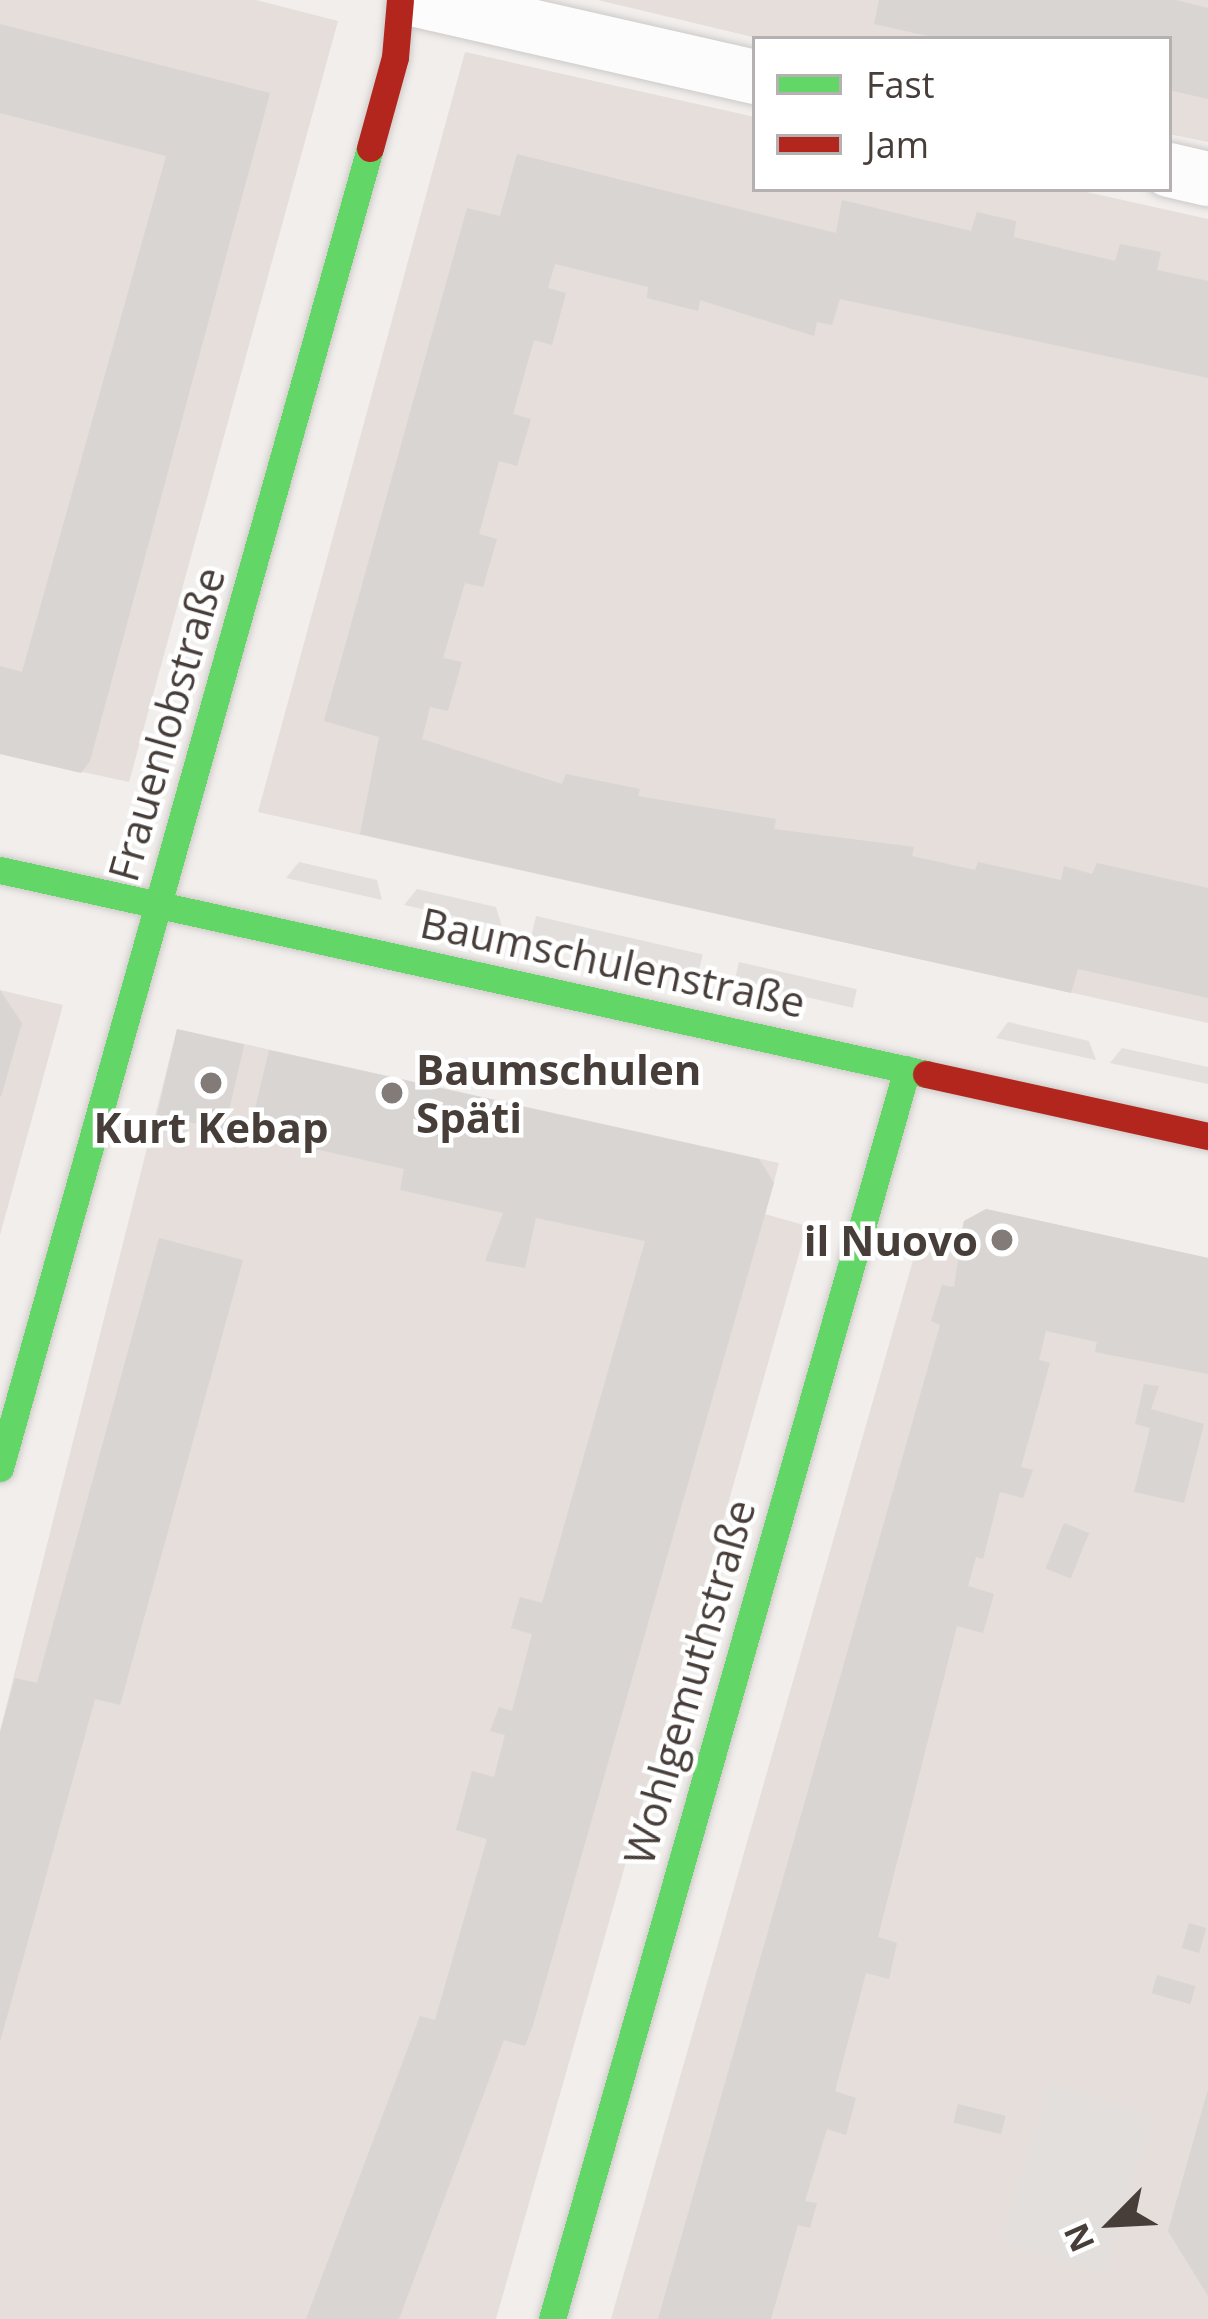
<!DOCTYPE html>
<html>
<head>
<meta charset="utf-8">
<style>
	body { margin:0 }
	#map { position:relative; width:1208px; height:2319px; overflow:hidden; background:#f1eeec; font-family:"Open Sans",sans-serif }
	div>[style] { position:absolute }
	.residential>* { inset:0; background:#e5deda }
	.parking>* { inset:0; background:#e3dfdd; transform-origin:0 0 }
	.building>* { inset:0; background:#d9d5d3; transform-origin:0 0 }
	.roads { filter:drop-shadow(0 0 3px #cdcac8) drop-shadow(0 0 3px #cdcac8) }
	.street>* { height:54px; margin:-27px; padding:0 27px; transform-origin:27px; border-radius:27px; background:#fdfcfc }
	.fast>* { height:27px; margin:-13.5px; padding:0 13.5px; transform-origin:13.5px; border-radius:13.5px; background:#63d668 }
	.jam>* { height:27px; margin:-13.5px; padding:0 13.5px; transform-origin:13.5px; border-radius:13.5px; background:#b3261e }
	.dots>* { width:33px; height:33px; translate:-50% -50%; box-sizing:border-box; border:6px solid #fff; border-radius:50% }
	span { translate:-50% -50%; white-space:nowrap; text-align:center; line-height:1.15; -webkit-text-stroke:9px #fff; paint-order:stroke }
	.street-label { font-size:42px; color:#473d39 }
	.poi-label { font-size:42px; color:#473d39; font-weight:700 }
	.left { translate:0 -50%; text-align:left }
	.right { translate:-100% -50%; text-align:right }
	.legend { position:absolute; left:752px; top:36px; width:420px; height:156px; box-sizing:border-box; background:#fff; border:3px solid #b5b1b0; margin:0; padding:15px 21px; list-style:none; font-size:36px; color:#473d39 }
	.legend li { display:flex; align-items:center; gap:24px; height:60px }
	.legend b { width:60px; border:3px solid #b5b1b0 }
	.north { position:absolute; left:1052px; top:2163px; width:120px; height:120px; -webkit-text-stroke:9px #fff; paint-order:stroke; rotate:246deg; font-size:33px; font-weight:700; line-height:48px; text-align:center; color:#473d39 }
	.north::after { content:''; display:block; margin:auto; width:42px; height:54px; background:#473d39; clip-path:polygon(50% 0,100% 100%,50% 72%,0 100%) }
</style>
</head>
<body>
<div id="map">
	<div class="residential">
		<i style="clip-path:polygon(0 0,256px 0,338px 21px,129px 782px,0 754px)"></i>
		<i style="clip-path:polygon(598px 0,1208px 0,1208px 142px,1169px 134px,1169px 39px,761px 39px)"></i>
		<i style="clip-path:polygon(465px 52px,755px 117px,755px 189px,1073px 189px,1208px 219px,1208px 1023px,258px 812px)"></i>
		<i style="clip-path:polygon(0 990px,63px 1005px,0 1235px)"></i>
		<i style="clip-path:polygon(177px 1029px,779px 1163px,765px 1214px,807px 1226px,496px 2319px,0 2319px,0 1731px)"></i>
		<i style="clip-path:polygon(986px 1209px,1208px 1258px,1208px 2319px,611px 2319px,918px 1243px,955px 1252px,964px 1221px)"></i>
	</div>
	<div class="parking">
		<i style="clip-path:polygon(299px 862px,377px 880px,382px 900px,286px 878px)"></i>
		<i style="clip-path:polygon(417px 889px,496px 907px,502px 927px,404px 905px)"></i>
		<i style="left:536px;top:916px;width:171px;height:20px;rotate:13deg"></i>
		<i style="left:739px;top:962px;width:121px;height:19px;rotate:13deg"></i>
		<i style="clip-path:polygon(1008px 1022px,1089px 1041px,1096px 1060px,996px 1038px)"></i>
		<i style="clip-path:polygon(1122px 1048px,1208px 1067px,1208px 1084px,1110px 1063px)"></i>
		<i style="left:1049px;top:2084px;width:109px;height:165px;rotate:17deg"></i>
	</div>
	<div class="building">
		<i style="clip-path:polygon(879px 0,1176px 0,1208px 8px,1208px 99px,1169px 90px,1169px 39px,941px 39px,874px 24px)"></i>
		<i style="clip-path:polygon(0 24px,270px 93px,90px 761px,81px 773px,0 754px,0 666px,22px 672px,166px 156px,0 113px)"></i>
		<i style="clip-path:polygon(517px 154px,836px 233px,842px 200px,971px 231px,977px 212px,1016px 221px,1014px 237px,1115px 261px,1120px 244px,1161px 252px,1157px 270px,1208px 281px,1208px 378px,840px 299px,832px 325px,817px 322px,814px 336px,700px 300px,698px 311px,647px 298px,648px 287px,555px 264px,548px 288px,566px 293px,552px 345px,534px 340px,513px 414px,531px 419px,517px 466px,499px 461px,479px 534px,497px 539px,483px 587px,465px 583px,443px 658px,462px 662px,448px 711px,430px 707px,422px 739px,562px 784px,566px 774px,640px 789px,638px 796px,776px 819px,774px 829px,914px 847px,912px 856px,975px 870px,978px 862px,1061px 880px,1064px 866px,1092px 874px,1097px 863px,1208px 888px,1208px 998px,1078px 969px,1071px 993px,360px 834px,379px 737px,324px 721px,467px 208px,500px 216px)"></i>
		<i style="clip-path:polygon(0 990px,22px 1023px,1px 1097px,0 1096px)"></i>
		<i style="left:177px;top:1029px;width:69px;height:88px;rotate:13deg"></i>
		<i style="clip-path:polygon(269px 1050px,759px 1159px,774px 1183px,533px 2025px,525px 2046px,504px 2040px,399px 2319px,306px 2319px,420px 2016px,435px 2020px,487px 1839px,456px 1830px,472px 1771px,494px 1777px,505px 1735px,490px 1731px,499px 1707px,512px 1711px,532px 1634px,511px 1628px,520px 1597px,542px 1603px,645px 1241px,536px 1218px,525px 1268px,485px 1261px,503px 1213px,400px 1190px,404px 1169px,249px 1134px)"></i>
		<i style="clip-path:polygon(986px 1209px,1208px 1258px,1208px 1374px,1095px 1352px,1097px 1342px,1046px 1331px,1039px 1360px,1050px 1363px,1021px 1467px,1033px 1470px,1023px 1498px,1000px 1492px,983px 1559px,976px 1557px,968px 1586px,994px 1594px,983px 1633px,957px 1626px,878px 1937px,897px 1943px,889px 1979px,866px 1973px,835px 2091px,856px 2098px,846px 2135px,827px 2129px,805px 2201px,817px 2203px,810px 2228px,798px 2225px,771px 2319px,658px 2319px,940px 1325px,931px 1321px,942px 1285px,954px 1287px,964px 1221px)"></i>
		<i style="clip-path:polygon(159px 1238px,243px 1260px,120px 1705px,95px 1699px,0 2042px,0 1732px,15px 1678px,37px 1683px)"></i>
		<i style="clip-path:polygon(1144px 1384px,1159px 1386px,1151px 1409px,1204px 1424px,1184px 1503px,1134px 1492px,1150px 1428px,1135px 1424px)"></i>
		<i style="left:1064px;top:1523px;width:27px;height:49px;rotate:22deg"></i>
		<i style="left:1189px;top:1923px;width:18px;height:26px;rotate:16deg"></i>
		<i style="left:1157px;top:1975px;width:40px;height:19px;rotate:16deg"></i>
		<i style="clip-path:polygon(1208px 2089px,1208px 2296px,1168px 2231px)"></i>
		<i style="left:958px;top:2104px;width:49px;height:19px;rotate:14deg"></i>
	</div>
	<div class="roads">
		<div class="street">
			<i style="left:416px;top:0;width:348px;rotate:12.8deg"></i>
			<i style="left:1169px;top:170px;width:40px;rotate:13deg"></i>
		</div>
		<div class="fast">
			<i style="left:0;top:870px;width:948px;rotate:12.42deg"></i>
			<i style="left:0;top:1468px;width:1371px;rotate:-74.34deg"></i>
			<i style="left:552px;top:2319px;width:1299px;rotate:-74.15deg"></i>
		</div>
		<div class="jam">
			<i style="left:370px;top:148px;width:94px;rotate:-74.6deg"></i>
			<i style="left:395px;top:57px;width:57px;rotate:-85deg"></i>
			<i style="left:926px;top:1074px;width:289px;rotate:12.4deg"></i>
		</div>
	</div>
	<div class="dots">
		<i style="left:211px;top:1083px;background:#827b78"></i>
		<i style="left:392px;top:1093px;background:#827b78"></i>
		<i style="left:1002px;top:1240px;background:#827b78"></i>
	</div>
	<div class="street-label">
		<span style="left:166px;top:724px;rotate:-74deg">Frauenlobstraße</span>
		<span style="left:613px;top:962px;rotate:12deg">Baumschulenstraße</span>
		<span style="left:689px;top:1682px;rotate:-74deg">Wohlgemuthstraße</span>
	</div>
	<div class="poi-label">
		<span class="left" style="left:416px;top:1093px">Baumschulen<br>Späti</span>
		<span style="left:211px;top:1127px">Kurt Kebap</span>
		<span class="right" style="left:978px;top:1240px">il Nuovo</span>
	</div>
	<ul class="legend">
	<li><b style="height:15px;background:#63d668"></b>Fast</li>
	<li><b style="height:15px;background:#b3261e"></b>Jam</li>
	</ul>
	<div class="north">N</div>
</div>
</body>
</html>
